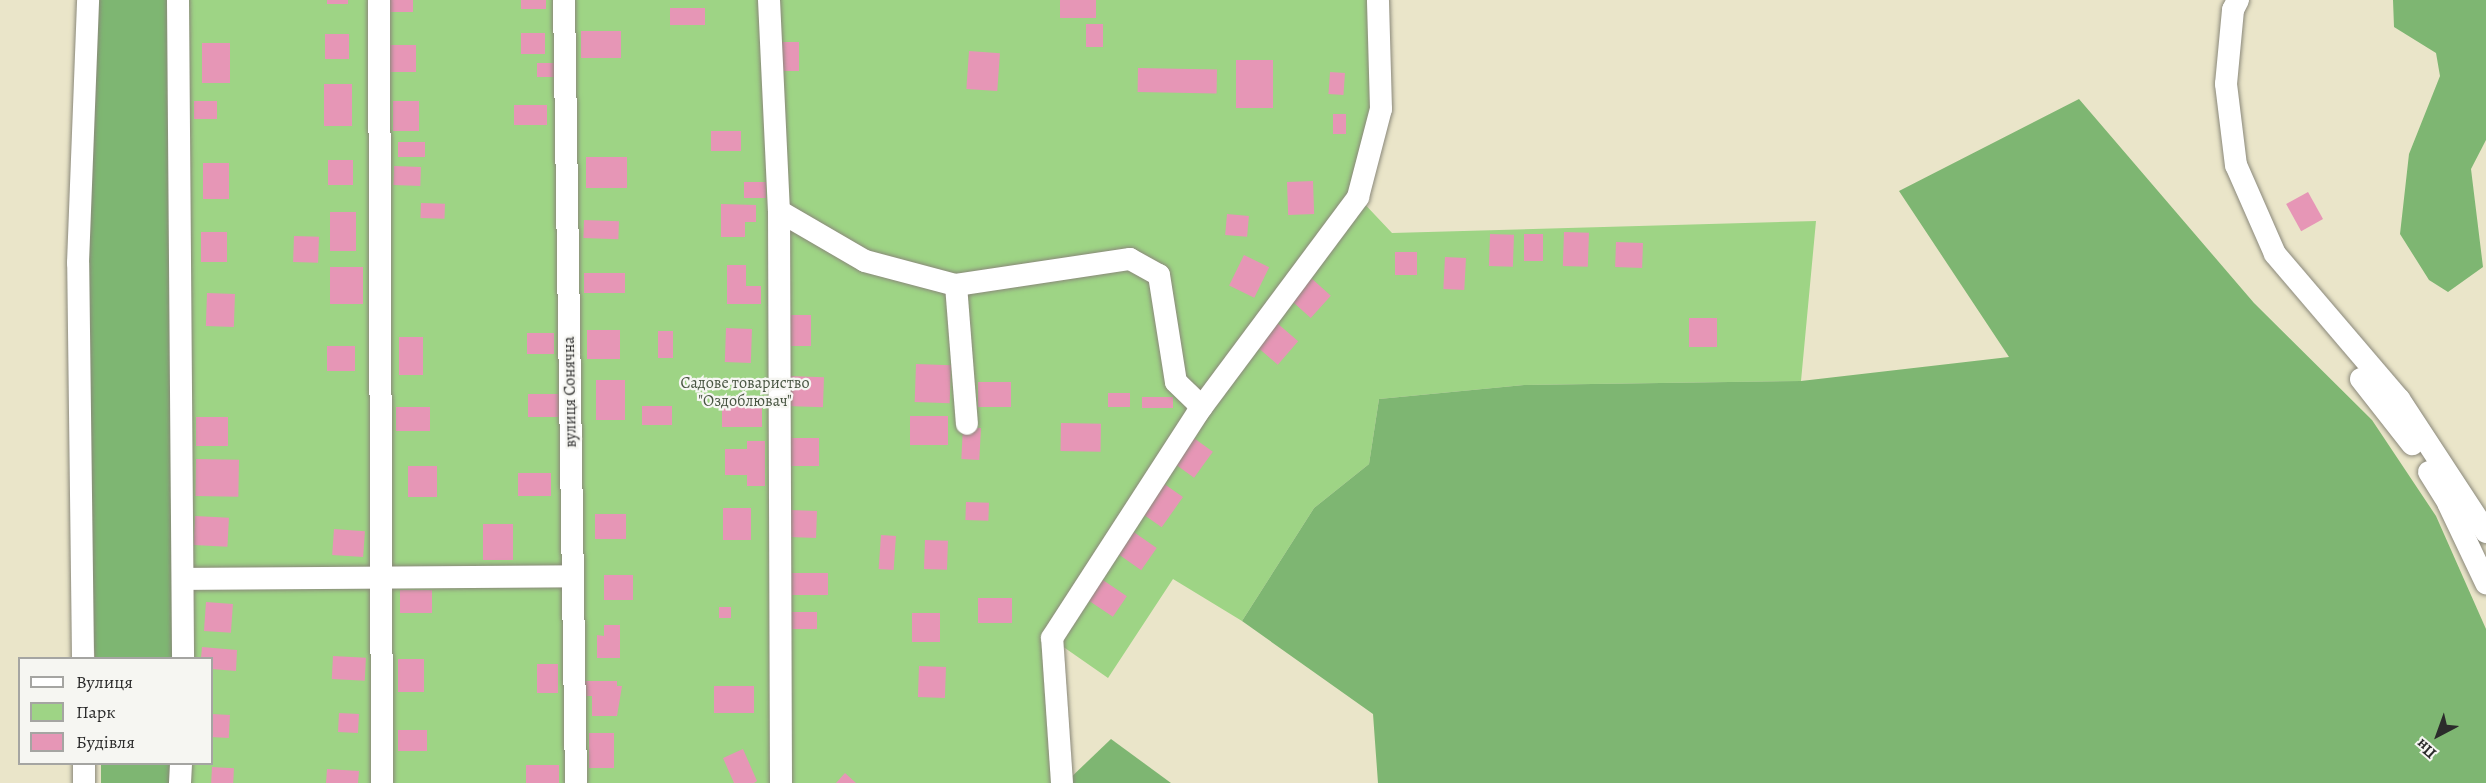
<!DOCTYPE html>
<html>
<head>
<meta charset="utf-8">
<style>
	body { margin:0 }
	#map { position:relative; width:2486px; height:783px; overflow:hidden; background:#eae5c9; font-family:Alegreya,serif }
	div>[style] { position:absolute }
	.green>* { inset:0; background:#9ed485 }
	.forest>* { inset:0; background:#7eb672; transform-origin:0 0 }
	.building>* { inset:0; background:#e696b6; transform-origin:0 0 }
	.roads { filter:drop-shadow(0 0 2px #8a887a) drop-shadow(0 0 2px #8a887a) }
	.minor>* { height:22px; margin:-11px; padding:0 11px; transform-origin:11px; border-radius:11px; background:#fff }
	span { translate:-50% -50%; white-space:nowrap; text-align:center; line-height:1.15; -webkit-text-stroke:4.5px #f6f6f2; paint-order:stroke }
	.park-label { font-size:16px; color:#485542 }
	.street-label { font-size:16px; color:#2b2b2b }
	.legend { position:absolute; left:18px; top:657px; width:195px; height:108px; box-sizing:border-box; background:#f6f6f2; border:2px solid #a5a5a2; margin:0; padding:8px 10px; list-style:none; font-size:18px; color:#2b2b2b }
	.legend li { display:flex; align-items:center; gap:12px; height:30px }
	.legend b { width:30px; border:2px solid #a5a5a2 }
	.north { position:absolute; left:2408px; top:705px; width:60px; height:60px; -webkit-text-stroke:4px #f6f6f2; paint-order:stroke; rotate:221deg; font-size:16px; font-weight:700; line-height:24px; text-align:center; color:#2b2b2b }
	.north::after { content:''; display:block; margin:auto; width:21px; height:27px; background:#2b2b2b; clip-path:polygon(50% 0,100% 100%,50% 72%,0 100%) }
</style>
</head>
<body>
<div id="map">
	<div class="green">
		<i style="clip-path:polygon(178px 0,1378px 0,1381px 109px,1358px 197px,1392px 233px,1816px 221px,1801px 381px,1524px 385px,1379px 399px,1369px 464px,1314px 508px,1242px 621px,1173px 579px,1108px 678px,1052px 639px,1062px 783px,180px 783px,181px 764px,212px 764px,212px 658px,183px 658px)"></i>
	</div>
	<div class="forest">
		<i style="clip-path:polygon(88px 0,178px 0,183px 658px,95px 658px,83px 526px)"></i>
		<i style="clip-path:polygon(2393px 0,2486px 0,2486px 140px,2471px 169px,2483px 267px,2448px 292px,2429px 280px,2400px 234px,2409px 154px,2440px 76px,2436px 53px,2394px 27px)"></i>
		<i style="clip-path:polygon(2079px 99px,2254px 303px,2372px 420px,2436px 516px,2486px 629px,2486px 783px,1378px 783px,1373px 714px,1242px 621px,1314px 508px,1369px 464px,1379px 399px,1524px 385px,1801px 381px,2009px 357px,1899px 191px)"></i>
		<i style="clip-path:polygon(1111px 739px,1171px 783px,1065px 783px)"></i>
		<i style="left:101px;top:764px;width:80px;height:19px"></i>
	</div>
	<div class="building">
		<i style="left:327px;top:0;width:21px;height:4px"></i>
		<i style="left:386px;top:0;width:27px;height:12px"></i>
		<i style="left:521px;top:0;width:25px;height:9px"></i>
		<i style="left:1060px;top:0;width:36px;height:18px"></i>
		<i style="left:670px;top:8px;width:35px;height:17px"></i>
		<i style="left:1086px;top:24px;width:17px;height:23px"></i>
		<i style="left:581px;top:31px;width:40px;height:27px"></i>
		<i style="left:521px;top:33px;width:24px;height:21px"></i>
		<i style="left:325px;top:34px;width:24px;height:25px"></i>
		<i style="left:779px;top:42px;width:20px;height:29px"></i>
		<i style="left:202px;top:43px;width:28px;height:40px"></i>
		<i style="left:388px;top:45px;width:28px;height:27px"></i>
		<i style="left:969px;top:51px;width:31px;height:38px;rotate:4deg"></i>
		<i style="left:1236px;top:60px;width:37px;height:48px"></i>
		<i style="left:537px;top:63px;width:18px;height:14px"></i>
		<i style="left:1138px;top:68px;width:79px;height:24px;rotate:1deg"></i>
		<i style="left:1330px;top:72px;width:15px;height:22px;rotate:4deg"></i>
		<i style="left:324px;top:84px;width:28px;height:42px"></i>
		<i style="left:194px;top:101px;width:23px;height:18px"></i>
		<i style="left:393px;top:101px;width:26px;height:30px"></i>
		<i style="left:514px;top:105px;width:33px;height:20px"></i>
		<i style="left:1333px;top:114px;width:13px;height:20px"></i>
		<i style="left:711px;top:131px;width:30px;height:20px"></i>
		<i style="left:398px;top:142px;width:27px;height:15px"></i>
		<i style="left:586px;top:157px;width:41px;height:31px"></i>
		<i style="left:328px;top:160px;width:25px;height:25px"></i>
		<i style="left:203px;top:163px;width:26px;height:36px"></i>
		<i style="left:394px;top:166px;width:27px;height:19px;rotate:2deg"></i>
		<i style="left:1313px;top:181px;width:33px;height:26px;rotate:88deg"></i>
		<i style="left:744px;top:182px;width:22px;height:16px"></i>
		<i style="left:2308px;top:192px;width:31px;height:25px;rotate:61deg"></i>
		<i style="left:421px;top:203px;width:24px;height:15px;rotate:2deg"></i>
		<i style="clip-path:polygon(721px 204px,756px 205px,756px 222px,745px 222px,745px 237px,721px 237px)"></i>
		<i style="left:330px;top:212px;width:26px;height:39px"></i>
		<i style="left:1227px;top:214px;width:22px;height:21px;rotate:5deg"></i>
		<i style="left:584px;top:220px;width:35px;height:18px;rotate:2deg"></i>
		<i style="left:201px;top:232px;width:26px;height:30px"></i>
		<i style="left:1564px;top:232px;width:25px;height:34px;rotate:2deg"></i>
		<i style="left:1490px;top:234px;width:24px;height:32px;rotate:2deg"></i>
		<i style="left:1524px;top:234px;width:19px;height:27px"></i>
		<i style="left:294px;top:236px;width:25px;height:26px;rotate:2deg"></i>
		<i style="left:1616px;top:242px;width:27px;height:25px;rotate:2deg"></i>
		<i style="left:1395px;top:252px;width:22px;height:23px"></i>
		<i style="left:1244px;top:255px;width:28px;height:34px;rotate:26deg"></i>
		<i style="left:1445px;top:257px;width:21px;height:32px;rotate:3deg"></i>
		<i style="clip-path:polygon(727px 265px,746px 265px,746px 286px,761px 286px,761px 304px,727px 304px)"></i>
		<i style="left:330px;top:267px;width:33px;height:37px"></i>
		<i style="left:584px;top:273px;width:41px;height:20px"></i>
		<i style="left:1310px;top:277px;width:28px;height:30px;rotate:42deg"></i>
		<i style="left:207px;top:293px;width:28px;height:33px;rotate:2deg"></i>
		<i style="left:785px;top:315px;width:26px;height:31px"></i>
		<i style="left:1689px;top:318px;width:28px;height:29px"></i>
		<i style="left:1277px;top:323px;width:28px;height:31px;rotate:41deg"></i>
		<i style="left:726px;top:328px;width:26px;height:34px;rotate:2deg"></i>
		<i style="left:587px;top:330px;width:33px;height:29px"></i>
		<i style="left:658px;top:331px;width:15px;height:27px"></i>
		<i style="left:527px;top:333px;width:27px;height:21px"></i>
		<i style="left:399px;top:337px;width:24px;height:38px"></i>
		<i style="left:327px;top:346px;width:28px;height:25px"></i>
		<i style="left:916px;top:364px;width:35px;height:38px;rotate:2deg"></i>
		<i style="left:788px;top:376px;width:36px;height:30px;rotate:2deg"></i>
		<i style="left:596px;top:380px;width:29px;height:40px"></i>
		<i style="left:978px;top:382px;width:33px;height:25px"></i>
		<i style="left:1108px;top:393px;width:22px;height:14px"></i>
		<i style="left:528px;top:394px;width:31px;height:23px"></i>
		<i style="left:1142px;top:397px;width:31px;height:11px"></i>
		<i style="left:722px;top:398px;width:40px;height:29px"></i>
		<i style="left:642px;top:406px;width:30px;height:19px"></i>
		<i style="left:396px;top:407px;width:34px;height:24px"></i>
		<i style="left:910px;top:416px;width:38px;height:29px"></i>
		<i style="left:196px;top:417px;width:32px;height:29px"></i>
		<i style="left:1061px;top:423px;width:40px;height:28px;rotate:1deg"></i>
		<i style="left:963px;top:427px;width:18px;height:32px;rotate:3deg"></i>
		<i style="left:1191px;top:436px;width:27px;height:32px;rotate:36deg"></i>
		<i style="left:789px;top:438px;width:30px;height:28px"></i>
		<i style="clip-path:polygon(747px 441px,765px 441px,765px 486px,747px 486px,747px 475px,725px 475px,725px 449px,747px 449px)"></i>
		<i style="left:196px;top:459px;width:43px;height:37px;rotate:1deg"></i>
		<i style="left:408px;top:466px;width:29px;height:31px"></i>
		<i style="left:518px;top:473px;width:33px;height:23px"></i>
		<i style="left:1160px;top:481px;width:28px;height:37px;rotate:35deg"></i>
		<i style="left:966px;top:502px;width:23px;height:18px;rotate:2deg"></i>
		<i style="left:723px;top:508px;width:28px;height:32px"></i>
		<i style="left:791px;top:510px;width:26px;height:27px;rotate:2deg"></i>
		<i style="left:595px;top:514px;width:31px;height:25px"></i>
		<i style="left:195px;top:516px;width:34px;height:29px;rotate:3deg"></i>
		<i style="left:483px;top:524px;width:30px;height:36px"></i>
		<i style="left:1128px;top:528px;width:35px;height:27px;rotate:35deg"></i>
		<i style="left:334px;top:529px;width:31px;height:26px;rotate:4deg"></i>
		<i style="left:881px;top:535px;width:15px;height:34px;rotate:4deg"></i>
		<i style="left:925px;top:540px;width:23px;height:29px;rotate:2deg"></i>
		<i style="left:791px;top:573px;width:37px;height:22px"></i>
		<i style="left:604px;top:575px;width:29px;height:25px"></i>
		<i style="left:1097px;top:576px;width:36px;height:25px;rotate:34deg"></i>
		<i style="left:400px;top:590px;width:32px;height:23px"></i>
		<i style="left:978px;top:598px;width:34px;height:25px"></i>
		<i style="left:206px;top:602px;width:27px;height:29px;rotate:4deg"></i>
		<i style="left:719px;top:607px;width:12px;height:11px"></i>
		<i style="left:783px;top:612px;width:34px;height:17px"></i>
		<i style="left:912px;top:613px;width:28px;height:29px"></i>
		<i style="clip-path:polygon(604px 625px,620px 625px,620px 658px,597px 658px,597px 635px,604px 636px)"></i>
		<i style="clip-path:polygon(202px 647px,237px 650px,236px 671px,212px 669px,212px 658px,201px 658px)"></i>
		<i style="left:333px;top:656px;width:33px;height:23px;rotate:3deg"></i>
		<i style="left:398px;top:659px;width:26px;height:33px"></i>
		<i style="left:537px;top:664px;width:21px;height:29px"></i>
		<i style="left:919px;top:666px;width:27px;height:31px;rotate:2deg"></i>
		<i style="clip-path:polygon(585px 681px,617px 681px,617px 686px,622px 686px,617px 716px,592px 716px,592px 696px,585px 696px)"></i>
		<i style="left:714px;top:686px;width:40px;height:27px"></i>
		<i style="left:339px;top:713px;width:20px;height:19px;rotate:3deg"></i>
		<i style="left:212px;top:714px;width:18px;height:23px;rotate:3deg"></i>
		<i style="left:398px;top:730px;width:29px;height:21px"></i>
		<i style="left:589px;top:733px;width:25px;height:35px"></i>
		<i style="clip-path:polygon(743px 749px,757px 781px,754px 783px,734px 783px,723px 758px)"></i>
		<i style="left:526px;top:765px;width:33px;height:18px"></i>
		<i style="left:212px;top:767px;width:22px;height:16px;rotate:3deg"></i>
		<i style="clip-path:polygon(327px 769px,359px 771px,358px 783px,326px 783px)"></i>
		<i style="clip-path:polygon(845px 773px,856px 783px,836px 783px)"></i>
	</div>
	<div class="roads">
		<div class="minor">
			<i style="left:178px;top:0;width:658px;rotate:89.56deg"></i>
			<i style="left:379px;top:0;width:783px;rotate:89.78deg"></i>
			<i style="left:564px;top:0;width:783px;rotate:89.12deg"></i>
			<i style="left:769px;top:0;width:211px;rotate:87.3deg"></i>
			<i style="left:779px;top:211px;width:572px;rotate:89.8deg"></i>
			<i style="left:2238px;top:0;width:11px;rotate:117deg"></i>
			<i style="left:2233px;top:10px;width:74px;rotate:95.4deg"></i>
			<i style="left:2226px;top:84px;width:82px;rotate:83deg"></i>
			<i style="left:2236px;top:165px;width:97px;rotate:66.3deg"></i>
			<i style="left:2275px;top:254px;width:191px;rotate:49.5deg"></i>
			<i style="left:2399px;top:399px;width:159px;rotate:56.8deg"></i>
			<i style="left:779px;top:211px;width:99px;rotate:30.2deg"></i>
			<i style="left:865px;top:261px;width:94px;rotate:14.8deg"></i>
			<i style="left:956px;top:285px;width:176px;rotate:-8.5deg"></i>
			<i style="left:1130px;top:259px;width:33px;rotate:29deg"></i>
			<i style="left:1159px;top:275px;width:108px;rotate:81deg"></i>
			<i style="left:1176px;top:382px;width:36px;rotate:44deg"></i>
			<i style="left:956px;top:285px;width:139px;rotate:85.5deg"></i>
			<i style="left:2361px;top:379px;width:83px;rotate:51.9deg"></i>
			<i style="left:2429px;top:472px;width:36px;rotate:58deg"></i>
			<i style="left:2448px;top:503px;width:89px;rotate:64.6deg"></i>
			<i style="left:184px;top:579px;width:388px;rotate:-0.4deg"></i>
			<i style="left:83px;top:658px;width:395px;rotate:-90.7deg"></i>
			<i style="left:78px;top:263px;width:263px;rotate:-87.8deg"></i>
			<i style="left:84px;top:764px;width:19px;rotate:90deg"></i>
			<i style="left:180px;top:783px;width:19px;rotate:-87deg"></i>
			<i style="left:1062px;top:783px;width:145px;rotate:-93.9deg"></i>
			<i style="left:1052px;top:638px;width:269px;rotate:-57.1deg"></i>
			<i style="left:1198px;top:412px;width:268px;rotate:-53.3deg"></i>
			<i style="left:1358px;top:197px;width:91px;rotate:-75.4deg"></i>
			<i style="left:1381px;top:109px;width:109px;rotate:-91.6deg"></i>
		</div>
	</div>
	<div class="park-label">
		<span style="left:745px;top:392px">Садове товариство<br>"Оздоблювач"</span>
	</div>
	<div class="street-label">
		<span style="left:570px;top:392px;rotate:-91deg">вулиця Сонячна</span>
	</div>
	<ul class="legend">
	<li><b style="height:8px;background:#fff"></b>Вулиця</li>
	<li><b style="height:16px;background:#9ed485"></b>Парк</li>
	<li><b style="height:16px;background:#e696b6"></b>Будівля</li>
	</ul>
	<div class="north">Пн</div>
</div>
</body>
</html>
